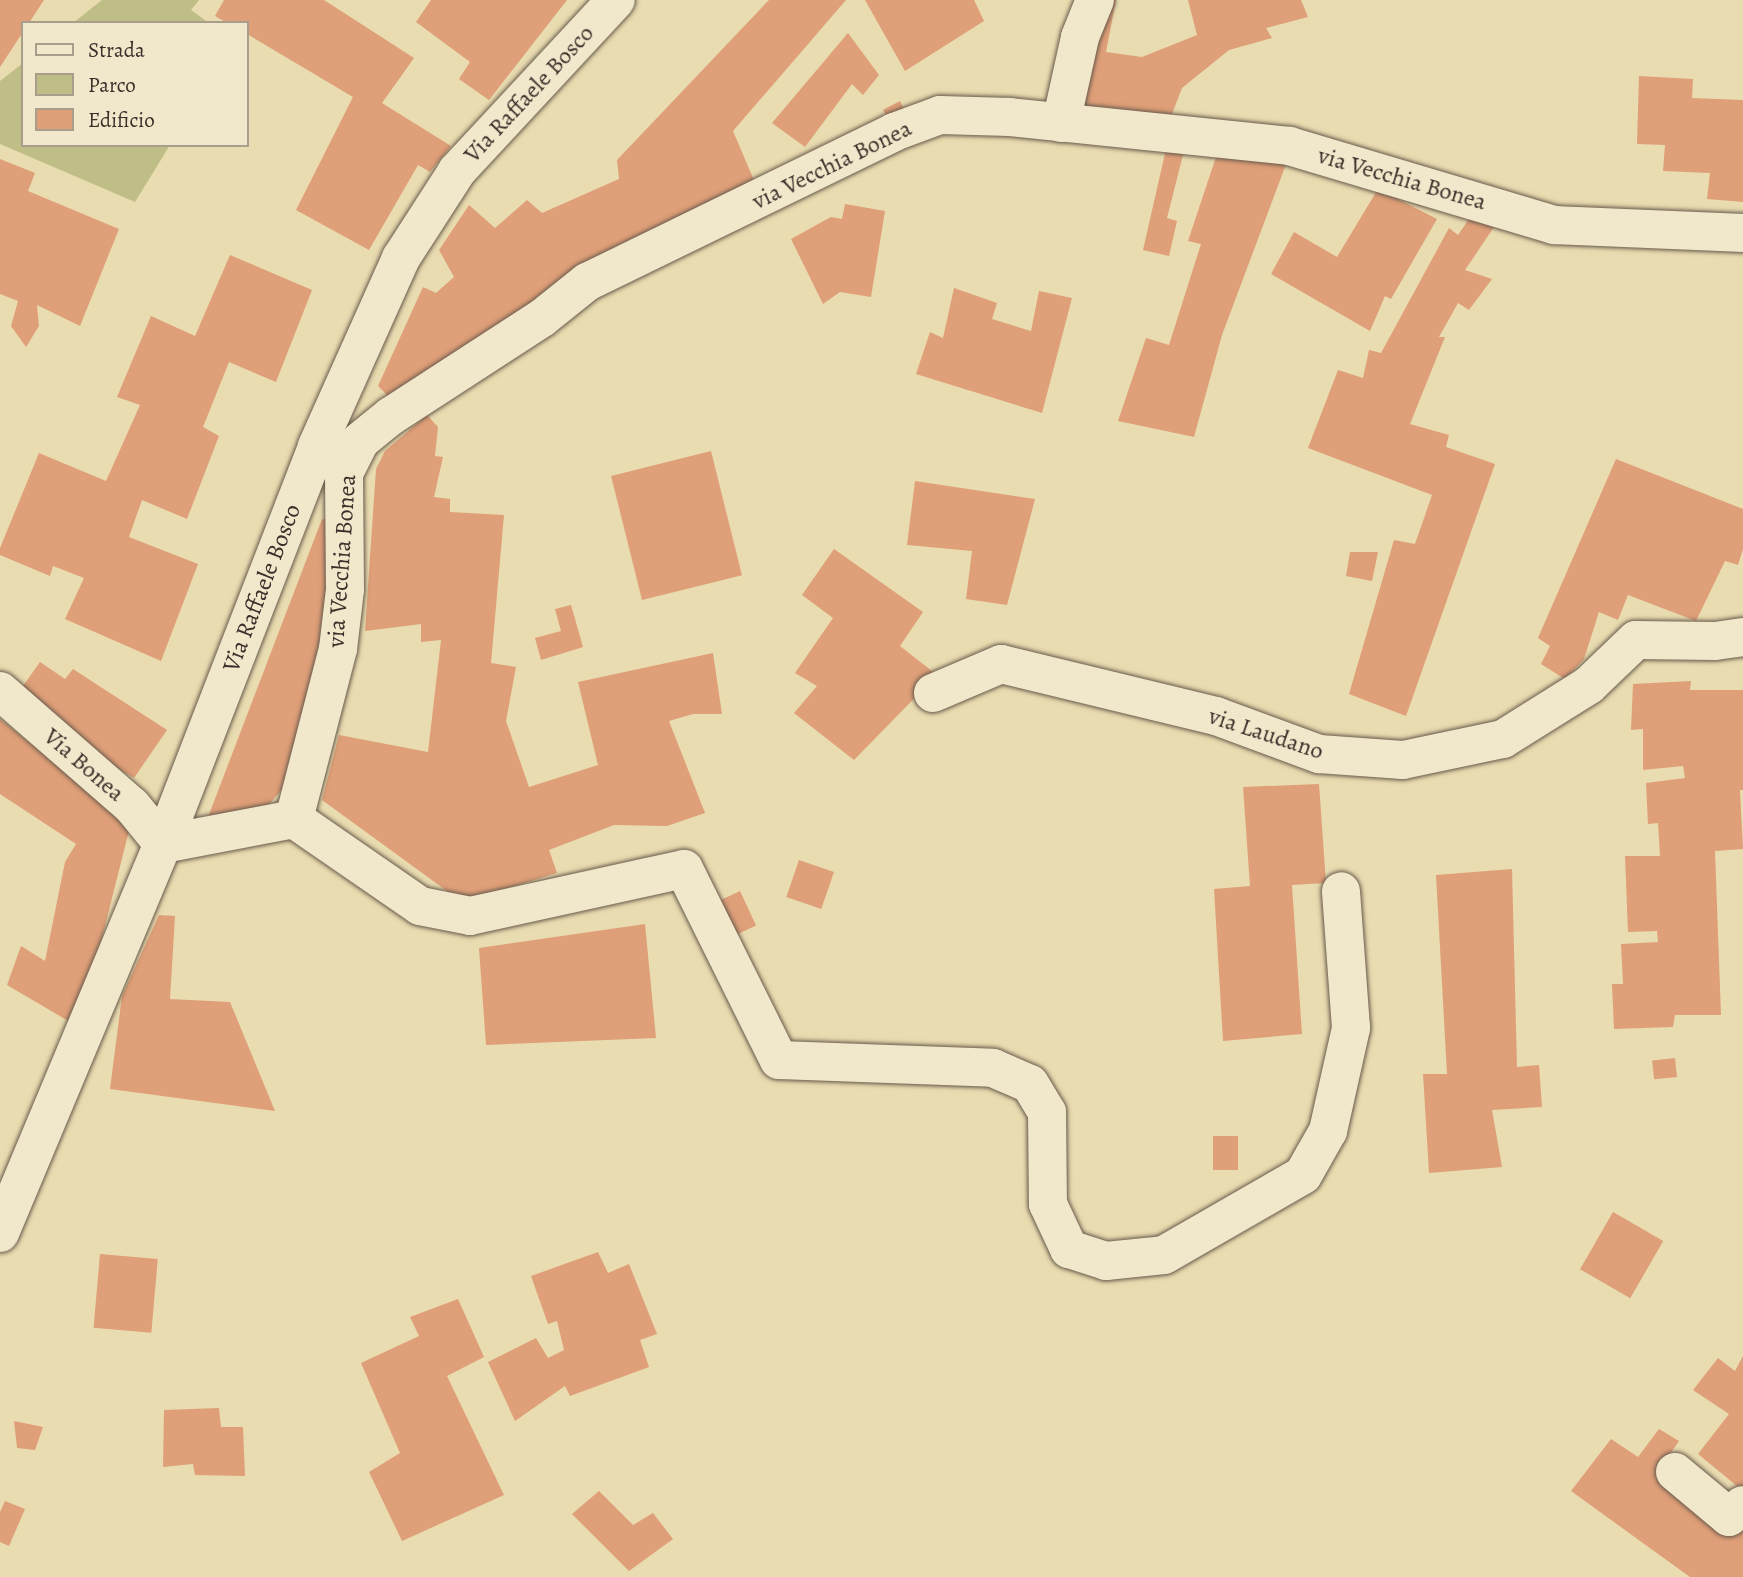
<!DOCTYPE html>
<html>
<head>
<meta charset="utf-8">
<style>
	body { margin:0 }
	#map { position:relative; width:1743px; height:1577px; overflow:hidden; background:#e9dcb0; font-family:Alegreya,serif }
	div>[style] { position:absolute }
	.green>* { inset:0; background:#bfbe86 }
	.building>* { inset:0; background:#df9f78; transform-origin:0 0 }
	.roads { filter:drop-shadow(0 0 2px #685a4c) drop-shadow(0 0 2px #685a4c) }
	.street>* { height:38px; margin:-19px; padding:0 19px; transform-origin:19px; border-radius:19px; background:#f1e8cc }
	.secondary>* { height:38px; margin:-19px; padding:0 19px; transform-origin:19px; border-radius:19px; background:#f1e8cc }
	span { translate:-50% -50%; white-space:nowrap; text-align:center; line-height:1.15; -webkit-text-stroke:7px #f1e8cc; paint-order:stroke }
	.street-label { font-size:24px; color:#3d2f2a }
	.legend { position:absolute; left:21px; top:21px; width:228px; height:126px; box-sizing:border-box; background:#f1e8cc; border:2px solid #a99e8b; margin:0; padding:9px 12px; list-style:none; font-size:21px; color:#3d2f2a }
	.legend li { display:flex; align-items:center; gap:14px; height:35px }
	.legend b { width:35px; border:2px solid #a99e8b }
</style>
</head>
<body>
<div id="map">
	<div class="green">
		<i style="clip-path:polygon(102px 0,199px 0,191px 10px,209px 23px,73px 23px)"></i>
		<i style="clip-path:polygon(23px 63px,23px 145px,170px 145px,135px 202px,0 144px,0 81px)"></i>
	</div>
	<div class="building">
		<i style="clip-path:polygon(0 0,44px 0,29px 23px,23px 23px,23px 32px,0 67px)"></i>
		<i style="clip-path:polygon(224px 0,324px 0,414px 58px,382px 103px,451px 146px,430px 172px,418px 165px,369px 250px,296px 210px,353px 97px,247px 34px,247px 23px,227px 23px,215px 16px)"></i>
		<i style="clip-path:polygon(431px 0,567px 0,489px 100px,459px 79px,470px 62px,416px 22px)"></i>
		<i style="clip-path:polygon(769px 0,846px 0,733px 131px,759px 192px,396px 404px,378px 386px,423px 287px,436px 293px,454px 277px,439px 250px,469px 205px,495px 228px,527px 200px,542px 213px,619px 179px,617px 160px)"></i>
		<i style="clip-path:polygon(865px 0,974px 0,984px 21px,905px 71px)"></i>
		<i style="clip-path:polygon(1100px 0,1116px 0,1106px 52px,1142px 57px,1197px 35px,1188px 0,1301px 0,1308px 17px,1266px 28px,1272px 38px,1229px 50px,1182px 88px,1169px 122px,1077px 111px)"></i>
		<i style="clip-path:polygon(848px 33px,879px 75px,863px 95px,852px 84px,805px 147px,772px 123px)"></i>
		<i style="clip-path:polygon(1639px 76px,1693px 79px,1692px 98px,1743px 100px,1743px 202px,1707px 199px,1710px 173px,1663px 171px,1665px 145px,1637px 144px)"></i>
		<i style="left:900px;top:101px;width:16px;height:19px;rotate:63deg"></i>
		<i style="clip-path:polygon(1219px 148px,1288px 159px,1222px 335px,1194px 437px,1118px 421px,1146px 338px,1169px 345px,1201px 244px,1188px 241px)"></i>
		<i style="clip-path:polygon(1166px 149px,1184px 151px,1167px 218px,1177px 221px,1169px 256px,1143px 250px)"></i>
		<i style="clip-path:polygon(0 159px,35px 173px,28px 191px,119px 229px,80px 326px,37px 305px,39px 326px,26px 347px,11px 326px,18px 301px,0 294px)"></i>
		<i style="clip-path:polygon(1378px 189px,1437px 219px,1391px 299px,1385px 296px,1370px 331px,1271px 274px,1294px 232px,1337px 257px)"></i>
		<i style="clip-path:polygon(845px 204px,885px 211px,871px 297px,840px 292px,823px 304px,791px 239px,831px 217px,842px 219px)"></i>
		<i style="clip-path:polygon(1469px 219px,1494px 227px,1465px 270px,1492px 279px,1469px 310px,1458px 303px,1439px 337px,1445px 337px,1410px 424px,1449px 435px,1446px 447px,1495px 464px,1406px 716px,1349px 694px,1394px 540px,1415px 544px,1432px 495px,1308px 448px,1338px 370px,1363px 378px,1369px 350px,1381px 353px,1449px 228px,1458px 235px)"></i>
		<i style="clip-path:polygon(230px 255px,312px 290px,276px 382px,229px 362px,203px 427px,219px 436px,187px 519px,142px 500px,129px 537px,198px 564px,161px 661px,65px 619px,84px 578px,53px 566px,50px 576px,0 555px,0 548px,39px 453px,106px 481px,140px 405px,117px 397px,151px 316px,195px 336px)"></i>
		<i style="clip-path:polygon(954px 288px,997px 303px,992px 319px,1031px 331px,1039px 291px,1072px 298px,1042px 413px,916px 374px,930px 332px,943px 338px)"></i>
		<i style="clip-path:polygon(427px 415px,438px 427px,435px 456px,443px 457px,434px 497px,450px 499px,450px 512px,504px 515px,491px 663px,516px 667px,506px 721px,529px 787px,598px 765px,578px 682px,713px 653px,722px 714px,693px 714px,669px 721px,705px 813px,667px 826px,614px 825px,549px 850px,557px 873px,462px 902px,322px 800px,339px 735px,428px 752px,441px 640px,421px 642px,421px 624px,365px 631px,376px 469px,385px 451px)"></i>
		<i style="left:711px;top:451px;width:128px;height:103px;rotate:76deg"></i>
		<i style="clip-path:polygon(1616px 459px,1743px 509px,1743px 549px,1738px 565px,1725px 561px,1696px 621px,1628px 595px,1618px 620px,1599px 612px,1584px 659px,1565px 679px,1541px 664px,1550px 646px,1538px 638px)"></i>
		<i style="clip-path:polygon(915px 481px,1035px 499px,1007px 605px,966px 599px,972px 551px,907px 545px)"></i>
		<i style="clip-path:polygon(322px 519px,334px 521px,320px 667px,285px 786px,258px 817px,205px 825px)"></i>
		<i style="clip-path:polygon(834px 549px,923px 612px,900px 646px,937px 675px,854px 760px,794px 713px,817px 686px,795px 673px,833px 618px,802px 595px)"></i>
		<i style="clip-path:polygon(1350px 552px,1378px 552px,1372px 581px,1346px 576px)"></i>
		<i style="clip-path:polygon(571px 605px,583px 647px,541px 660px,535px 638px,561px 631px,555px 609px)"></i>
		<i style="clip-path:polygon(40px 662px,65px 679px,73px 669px,167px 730px,134px 778px,91px 753px,23px 686px)"></i>
		<i style="clip-path:polygon(1691px 681px,1690px 690px,1743px 690px,1743px 790px,1740px 790px,1743px 849px,1715px 851px,1721px 1015px,1675px 1015px,1673px 1027px,1614px 1029px,1612px 984px,1623px 984px,1621px 944px,1658px 942px,1657px 931px,1628px 932px,1625px 856px,1660px 856px,1658px 823px,1648px 824px,1646px 783px,1685px 778px,1683px 766px,1643px 770px,1643px 729px,1631px 730px,1633px 684px)"></i>
		<i style="clip-path:polygon(0 719px,131px 823px,93px 973px,70px 1022px,7px 985px,21px 946px,45px 961px,65px 862px,76px 844px,0 794px)"></i>
		<i style="clip-path:polygon(1319px 784px,1326px 883px,1292px 885px,1302px 1034px,1223px 1041px,1214px 889px,1250px 886px,1243px 787px)"></i>
		<i style="left:799px;top:860px;width:37px;height:39px;rotate:19deg"></i>
		<i style="clip-path:polygon(1512px 869px,1517px 1067px,1539px 1065px,1542px 1107px,1492px 1110px,1502px 1167px,1429px 1173px,1423px 1074px,1447px 1074px,1436px 875px)"></i>
		<i style="left:740px;top:891px;width:38px;height:36px;rotate:65deg"></i>
		<i style="clip-path:polygon(159px 915px,175px 916px,170px 999px,230px 1002px,275px 1111px,110px 1089px,122px 996px)"></i>
		<i style="clip-path:polygon(645px 924px,656px 1038px,486px 1045px,479px 948px)"></i>
		<i style="left:1675px;top:1058px;width:19px;height:23px;rotate:84deg"></i>
		<i style="left:1213px;top:1136px;width:25px;height:34px"></i>
		<i style="left:1613px;top:1212px;width:58px;height:66px;rotate:30deg"></i>
		<i style="clip-path:polygon(598px 1252px,608px 1273px,629px 1264px,657px 1334px,640px 1340px,649px 1367px,570px 1396px,565px 1386px,515px 1421px,488px 1362px,536px 1338px,548px 1358px,564px 1350px,557px 1321px,548px 1324px,531px 1276px)"></i>
		<i style="left:100px;top:1254px;width:58px;height:74px;rotate:5deg"></i>
		<i style="clip-path:polygon(458px 1299px,484px 1357px,447px 1376px,504px 1495px,402px 1541px,369px 1472px,400px 1453px,361px 1363px,419px 1336px,410px 1317px)"></i>
		<i style="clip-path:polygon(1743px 1356px,1743px 1491px,1698px 1454px,1729px 1414px,1693px 1390px,1718px 1358px,1735px 1371px)"></i>
		<i style="clip-path:polygon(219px 1408px,221px 1427px,243px 1427px,245px 1476px,195px 1475px,193px 1464px,163px 1467px,164px 1410px)"></i>
		<i style="clip-path:polygon(14px 1421px,43px 1427px,35px 1450px,17px 1448px)"></i>
		<i style="clip-path:polygon(1659px 1429px,1679px 1441px,1658px 1471px,1743px 1522px,1743px 1577px,1690px 1577px,1571px 1491px,1611px 1439px,1638px 1457px)"></i>
		<i style="clip-path:polygon(599px 1491px,633px 1525px,653px 1513px,673px 1539px,629px 1571px,572px 1514px)"></i>
		<i style="clip-path:polygon(5px 1501px,25px 1509px,9px 1546px,0 1542px,0 1512px)"></i>
	</div>
	<div class="roads">
		<div class="street">
			<i style="left:1061px;top:123px;width:88px;rotate:-77.5deg"></i>
			<i style="left:1080px;top:37px;width:40px;rotate:-68deg"></i>
			<i style="left:0;top:691px;width:175px;rotate:41.1deg"></i>
			<i style="left:132px;top:806px;width:49px;rotate:50.8deg"></i>
			<i style="left:163px;top:844px;width:133px;rotate:-10.8deg"></i>
			<i style="left:294px;top:819px;width:153px;rotate:34.6deg"></i>
			<i style="left:420px;top:906px;width:51px;rotate:11.3deg"></i>
			<i style="left:470px;top:916px;width:219px;rotate:-12.4deg"></i>
			<i style="left:684px;top:869px;width:213px;rotate:63.6deg"></i>
			<i style="left:779px;top:1060px;width:214px;rotate:2.1deg"></i>
			<i style="left:993px;top:1068px;width:40px;rotate:23.4deg"></i>
			<i style="left:1030px;top:1084px;width:33px;rotate:59deg"></i>
			<i style="left:1047px;top:1112px;width:92px;rotate:89.4deg"></i>
			<i style="left:1048px;top:1204px;width:50px;rotate:65deg"></i>
			<i style="left:1069px;top:1249px;width:39px;rotate:18deg"></i>
			<i style="left:1106px;top:1261px;width:58px;rotate:-5.9deg"></i>
			<i style="left:1164px;top:1255px;width:160px;rotate:-29.9deg"></i>
			<i style="left:1303px;top:1175px;width:51px;rotate:-60.4deg"></i>
			<i style="left:1328px;top:1131px;width:106px;rotate:-77.4deg"></i>
			<i style="left:1351px;top:1028px;width:137px;rotate:-94.2deg"></i>
			<i style="left:933px;top:693px;width:74px;rotate:-23.1deg"></i>
			<i style="left:1001px;top:664px;width:221px;rotate:13.6deg"></i>
			<i style="left:1216px;top:716px;width:110px;rotate:20.3deg"></i>
			<i style="left:1319px;top:754px;width:84px;rotate:4.1deg"></i>
			<i style="left:1403px;top:760px;width:102px;rotate:-11.9deg"></i>
			<i style="left:1503px;top:739px;width:102px;rotate:-32.1deg"></i>
			<i style="left:1589px;top:685px;width:65px;rotate:-43.8deg"></i>
			<i style="left:1636px;top:640px;width:79px;rotate:0.7deg"></i>
			<i style="left:1715px;top:641px;width:28px;rotate:-8deg"></i>
			<i style="left:294px;top:819px;width:176px;rotate:-75.5deg"></i>
			<i style="left:338px;top:649px;width:60px;rotate:-83.3deg"></i>
			<i style="left:345px;top:589px;width:116px;rotate:-90.5deg"></i>
			<i style="left:344px;top:473px;width:36px;rotate:-63deg"></i>
			<i style="left:360px;top:441px;width:40px;rotate:-39deg"></i>
			<i style="left:391px;top:416px;width:180px;rotate:-33deg"></i>
			<i style="left:542px;top:318px;width:58px;rotate:-38.7deg"></i>
			<i style="left:587px;top:282px;width:342px;rotate:-26deg"></i>
			<i style="left:894px;top:132px;width:49px;rotate:-20.3deg"></i>
			<i style="left:940px;top:115px;width:70px;rotate:1.6deg"></i>
			<i style="left:1010px;top:117px;width:281px;rotate:5.9deg"></i>
			<i style="left:1289px;top:146px;width:277px;rotate:16.6deg"></i>
			<i style="left:1554px;top:225px;width:189px;rotate:2.4deg"></i>
			<i style="left:1675px;top:1472px;width:70px;rotate:39.8deg"></i>
			<i style="left:1729px;top:1517px;width:18px;rotate:-41deg"></i>
		</div>
		<div class="secondary">
			<i style="left:0;top:1233px;width:422px;rotate:-67.3deg"></i>
			<i style="left:163px;top:844px;width:427px;rotate:-68.8deg"></i>
			<i style="left:317px;top:446px;width:206px;rotate:-65.9deg"></i>
			<i style="left:401px;top:258px;width:103px;rotate:-57.2deg"></i>
			<i style="left:457px;top:171px;width:233px;rotate:-47.1deg"></i>
		</div>
	</div>
	<div class="street-label">
		<span style="left:529px;top:94px;rotate:-47deg">Via Raffaele Bosco</span>
		<span style="left:832px;top:165px;rotate:-26deg">via Vecchia Bonea</span>
		<span style="left:1402px;top:179px;rotate:16deg">via Vecchia Bonea</span>
		<span style="left:342px;top:561px;rotate:-86deg">via Vecchia Bonea</span>
		<span style="left:262px;top:588px;rotate:-69deg">Via Raffaele Bosco</span>
		<span style="left:1266px;top:734px;rotate:18deg">via Laudano</span>
		<span style="left:84px;top:765px;rotate:41deg">Via Bonea</span>
	</div>
	<ul class="legend">
	<li><b style="height:9px;background:#f1e8cc"></b>Strada</li>
	<li><b style="height:19px;background:#bfbe86"></b>Parco</li>
	<li><b style="height:19px;background:#df9f78"></b>Edificio</li>
	</ul>
</div>
</body>
</html>
